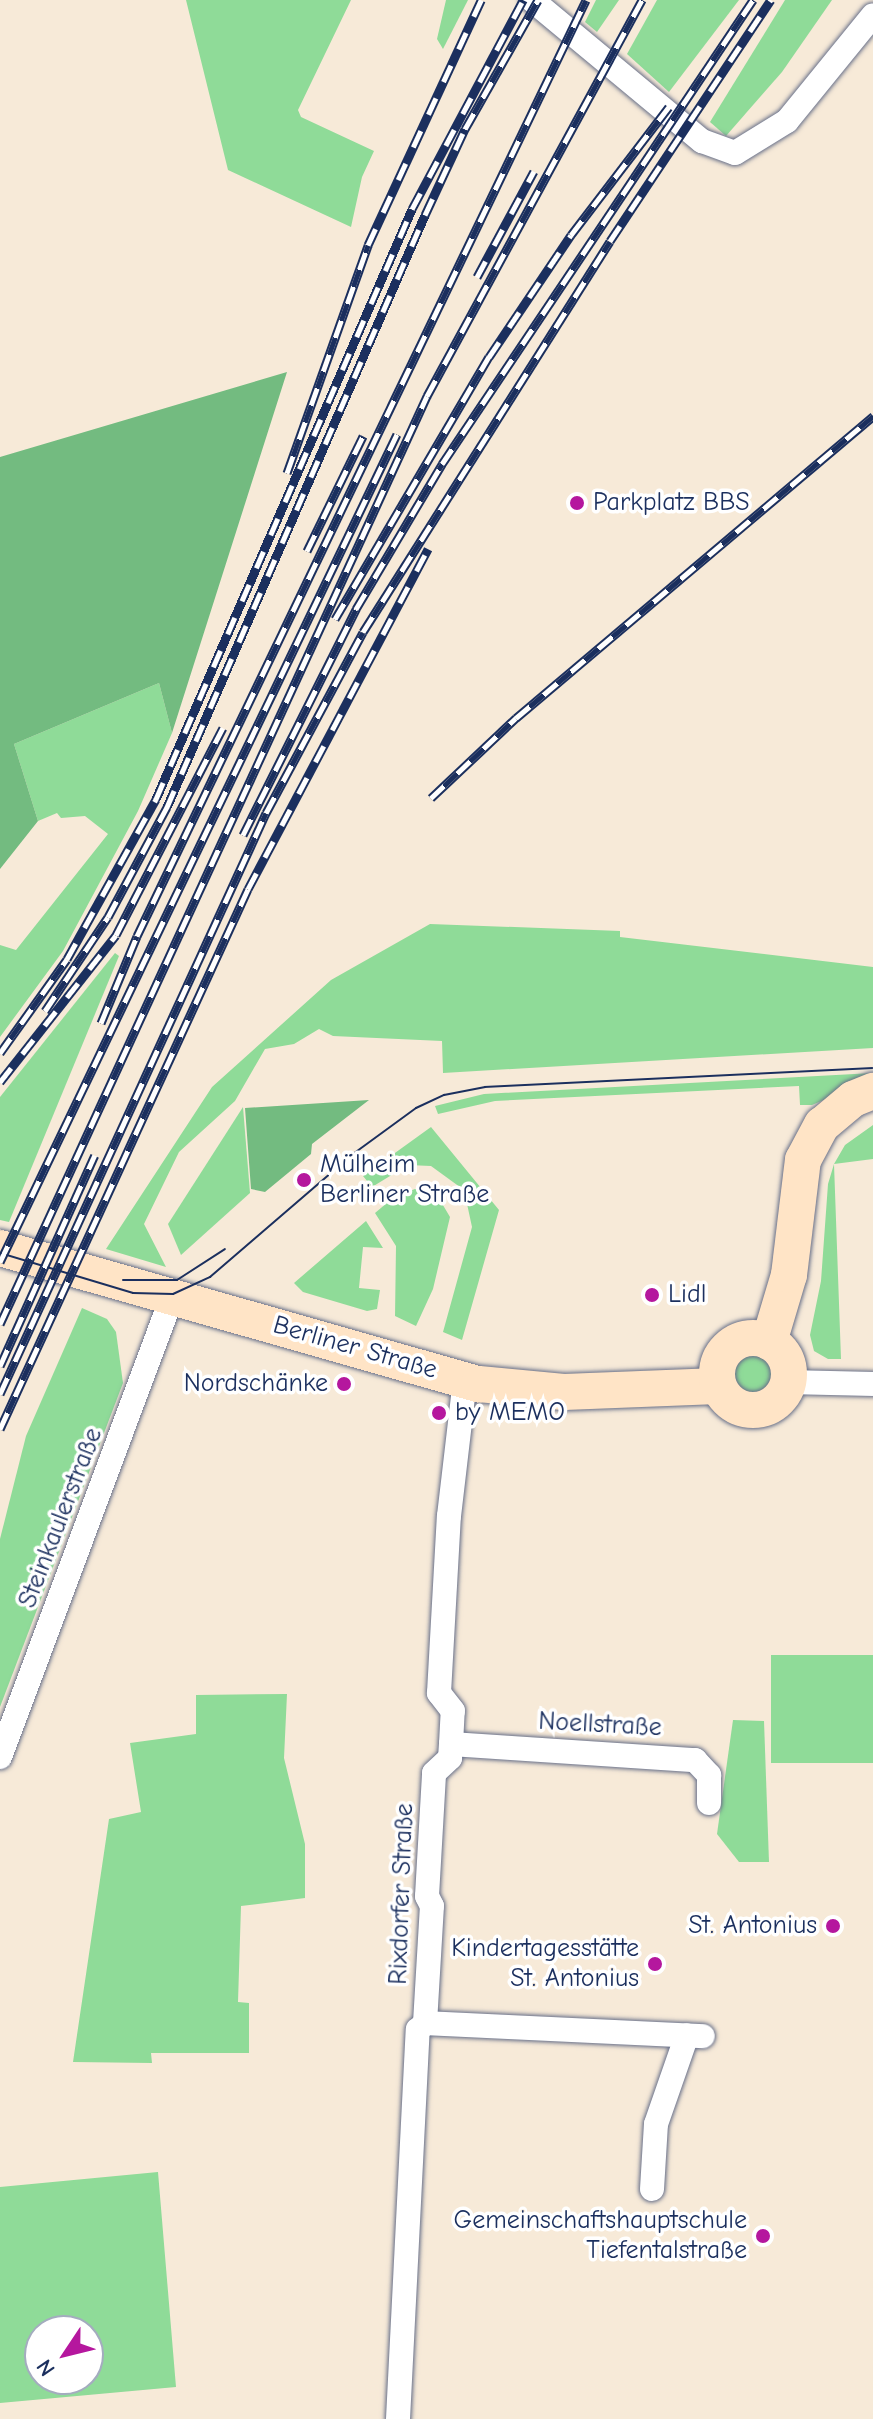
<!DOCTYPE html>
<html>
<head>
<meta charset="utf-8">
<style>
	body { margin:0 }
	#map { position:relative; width:873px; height:2419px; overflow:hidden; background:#f7ead8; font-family:"Comic Neue",sans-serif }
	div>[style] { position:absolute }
	.green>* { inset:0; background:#8fdb98; transform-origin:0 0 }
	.round { border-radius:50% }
	.forest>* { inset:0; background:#73bb80 }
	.roads { filter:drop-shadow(0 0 2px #687089) drop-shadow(0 0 2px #687089) }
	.minor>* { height:24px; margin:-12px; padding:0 12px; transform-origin:12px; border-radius:12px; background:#fff }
	.secondary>* { height:36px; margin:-18px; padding:0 18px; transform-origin:18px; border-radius:18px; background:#ffe4c6 }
	.secondary>.ring { margin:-18px; padding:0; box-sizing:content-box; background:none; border:36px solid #ffe4c6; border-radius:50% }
	.tram>* { height:2px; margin:-1px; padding:0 1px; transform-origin:1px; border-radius:1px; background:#1b2f5e }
	.rail>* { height:9px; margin-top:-4.5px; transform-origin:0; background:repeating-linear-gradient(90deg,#fff 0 18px,#1b2f5e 0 36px); box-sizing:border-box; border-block:2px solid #1b2f5e }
	.dots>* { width:22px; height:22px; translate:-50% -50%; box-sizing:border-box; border:4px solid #fff; border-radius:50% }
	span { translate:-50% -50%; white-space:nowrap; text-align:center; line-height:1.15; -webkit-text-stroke:7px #fff; paint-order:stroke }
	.poi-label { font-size:26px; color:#1b2f5e }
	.left { translate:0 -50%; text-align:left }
	.right { translate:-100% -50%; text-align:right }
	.street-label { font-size:26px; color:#1b2f5e }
	.north { position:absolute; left:24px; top:2315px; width:80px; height:80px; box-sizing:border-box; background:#fff; border:2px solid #a4acbf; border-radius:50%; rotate:235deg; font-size:22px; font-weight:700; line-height:32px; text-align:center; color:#1b2f5e }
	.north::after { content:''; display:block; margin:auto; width:28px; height:36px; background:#b5179e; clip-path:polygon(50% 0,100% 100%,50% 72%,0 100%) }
</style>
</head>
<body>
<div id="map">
	<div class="green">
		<i style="clip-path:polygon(186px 0,351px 0,298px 110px,301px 117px,374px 151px,362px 177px,351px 227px,228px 170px)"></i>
		<i style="clip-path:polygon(446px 0,468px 0,443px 49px,437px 39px)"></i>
		<i style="clip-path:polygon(596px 0,619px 0,597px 32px,585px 22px)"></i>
		<i style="clip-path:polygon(657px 0,739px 0,669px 92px,627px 54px)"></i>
		<i style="clip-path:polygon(785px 0,832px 0,782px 72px,726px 136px,710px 122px)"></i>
		<i style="clip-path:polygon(159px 683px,172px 733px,138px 811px,63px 951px,0 1037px,0 945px,16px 950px,108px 834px,85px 816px,61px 818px,57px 813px,38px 821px,14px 744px)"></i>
		<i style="clip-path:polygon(430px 924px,620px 931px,620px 937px,873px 967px,873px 1048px,443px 1073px,442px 1041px,333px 1036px,319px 1029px,294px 1044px,265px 1049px,235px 1101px,179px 1152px,144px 1224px,166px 1267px,106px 1249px,212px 1087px,331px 980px)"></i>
		<i style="clip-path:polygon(115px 953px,119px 956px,9px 1222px,0 1220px,0 1097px)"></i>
		<i style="clip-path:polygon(873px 1073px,873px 1079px,812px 1105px,800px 1105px,799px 1086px,495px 1101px,438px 1114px,435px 1106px,484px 1094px)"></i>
		<i style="clip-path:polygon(243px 1107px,250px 1193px,181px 1255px,168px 1224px)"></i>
		<i style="clip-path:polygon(873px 1125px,873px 1159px,834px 1164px,841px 1359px,828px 1359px,814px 1351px,810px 1335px,821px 1281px,828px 1184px,834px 1164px,845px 1145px)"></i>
		<i style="clip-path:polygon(431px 1127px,499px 1210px,462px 1340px,443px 1332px,472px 1227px,464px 1190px,431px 1166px,408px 1165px,372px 1187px,363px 1176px)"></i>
		<i style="clip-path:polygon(415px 1189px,437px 1195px,450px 1217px,433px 1289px,416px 1326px,395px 1316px,396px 1246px,375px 1213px,394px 1197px)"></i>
		<i style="clip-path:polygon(366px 1221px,383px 1248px,363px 1247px,359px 1288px,380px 1290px,377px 1309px,367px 1311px,303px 1292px,294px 1283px)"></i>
		<i style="clip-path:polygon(82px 1308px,107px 1319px,116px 1332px,123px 1383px,0 1707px,0 1539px,26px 1436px)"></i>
		<i class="round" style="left:735px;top:1356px;width:36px;height:36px"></i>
		<i style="left:873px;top:1655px;width:108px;height:102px;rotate:90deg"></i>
		<i style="clip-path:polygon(287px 1694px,284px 1758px,305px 1844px,305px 1898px,241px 1906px,238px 2002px,249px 2003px,249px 2053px,151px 2053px,152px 2063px,73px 2062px,109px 1819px,141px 1812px,130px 1743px,196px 1734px,196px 1695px)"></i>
		<i style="clip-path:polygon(733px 1720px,764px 1721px,769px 1862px,739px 1862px,717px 1834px)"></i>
		<i style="clip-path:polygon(evenodd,158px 2172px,176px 2387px,0 2403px,0 2187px,158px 2172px,88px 2331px,88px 2379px,40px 2379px,40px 2331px,88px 2331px)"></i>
	</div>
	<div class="forest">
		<i style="clip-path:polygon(287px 372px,172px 733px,159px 683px,14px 744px,38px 821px,0 869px,0 457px)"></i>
		<i style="clip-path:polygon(369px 1100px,312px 1144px,311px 1154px,265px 1192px,251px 1189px,245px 1108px)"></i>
	</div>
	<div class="roads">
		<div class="minor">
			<i style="left:532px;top:0;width:221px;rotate:39.7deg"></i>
			<i style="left:702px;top:141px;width:35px;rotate:20deg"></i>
			<i style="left:735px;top:153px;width:61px;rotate:-31.6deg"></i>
			<i style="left:787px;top:121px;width:136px;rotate:-50.9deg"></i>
			<i style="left:788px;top:1382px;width:85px;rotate:1.3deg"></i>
			<i style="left:451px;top:1744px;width:245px;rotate:3.8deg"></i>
			<i style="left:695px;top:1760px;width:21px;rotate:47deg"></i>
			<i style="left:709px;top:1775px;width:28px;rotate:90deg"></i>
			<i style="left:0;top:1757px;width:491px;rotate:-69.5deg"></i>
			<i style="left:425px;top:2023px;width:278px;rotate:2.7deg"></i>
			<i style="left:652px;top:2189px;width:65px;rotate:-86.5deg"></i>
			<i style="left:656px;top:2124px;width:94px;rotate:-70.8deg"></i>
			<i style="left:398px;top:2419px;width:390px;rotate:-87.1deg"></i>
			<i style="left:418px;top:2030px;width:10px;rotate:-45deg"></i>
			<i style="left:425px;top:2023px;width:117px;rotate:-86.6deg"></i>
			<i style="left:432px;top:1906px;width:11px;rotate:-117deg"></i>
			<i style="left:427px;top:1896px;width:123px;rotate:-86.7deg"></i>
			<i style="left:434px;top:1773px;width:22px;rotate:-43deg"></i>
			<i style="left:450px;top:1758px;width:14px;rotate:-86deg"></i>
			<i style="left:451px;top:1744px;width:33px;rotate:-87deg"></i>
			<i style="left:453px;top:1711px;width:23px;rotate:-128deg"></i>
			<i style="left:439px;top:1693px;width:177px;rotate:-86.8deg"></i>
			<i style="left:449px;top:1516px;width:137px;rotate:-83.3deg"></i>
		</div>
		<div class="secondary">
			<i style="left:0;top:1248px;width:498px;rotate:15.9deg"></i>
			<i style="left:479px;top:1384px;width:85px;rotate:5.4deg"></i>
			<i style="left:564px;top:1392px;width:154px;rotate:-2.2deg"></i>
			<i class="ring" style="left:717px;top:1338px;width:36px;height:36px"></i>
			<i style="left:769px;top:1342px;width:70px;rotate:-73.4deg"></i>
			<i style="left:789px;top:1275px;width:116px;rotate:-83.1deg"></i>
			<i style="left:803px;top:1160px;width:40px;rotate:-62deg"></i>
			<i style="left:822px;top:1125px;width:40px;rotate:-40deg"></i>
			<i style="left:853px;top:1099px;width:22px;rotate:-22deg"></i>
		</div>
	</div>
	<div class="tram">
		<i style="left:0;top:1253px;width:139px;rotate:16.7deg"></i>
		<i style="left:133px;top:1293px;width:40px;rotate:1.4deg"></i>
		<i style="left:173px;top:1294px;width:41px;rotate:-24.7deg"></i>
		<i style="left:210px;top:1277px;width:189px;rotate:-40.7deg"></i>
		<i style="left:353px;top:1154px;width:78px;rotate:-36.1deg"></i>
		<i style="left:416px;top:1108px;width:31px;rotate:-25deg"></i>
		<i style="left:444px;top:1095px;width:42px;rotate:-11deg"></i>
		<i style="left:485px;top:1087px;width:388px;rotate:-2.8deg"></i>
		<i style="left:123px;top:1280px;width:54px"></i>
		<i style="left:177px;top:1280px;width:57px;rotate:-32.9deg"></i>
	</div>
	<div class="rail">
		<i style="left:477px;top:277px;width:120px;rotate:-61.7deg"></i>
		<i style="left:287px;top:473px;width:242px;rotate:-70.4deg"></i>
		<i style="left:368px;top:245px;width:270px;rotate:-65.2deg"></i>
		<i style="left:307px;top:551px;width:128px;rotate:-64deg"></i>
		<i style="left:335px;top:619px;width:304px;rotate:-59.6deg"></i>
		<i style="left:489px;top:357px;width:147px;rotate:-56.1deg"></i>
		<i style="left:571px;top:235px;width:161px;rotate:-52.6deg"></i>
		<i style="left:431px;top:798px;width:117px;rotate:-43.3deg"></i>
		<i style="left:516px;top:718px;width:468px;rotate:-40.2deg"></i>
		<i style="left:243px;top:835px;width:253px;rotate:-63.4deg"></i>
		<i style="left:356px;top:609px;width:169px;rotate:-59.3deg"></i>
		<i style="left:442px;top:464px;width:559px;rotate:-56.17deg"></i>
		<i style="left:45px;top:1011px;width:113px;rotate:-56.2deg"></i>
		<i style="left:108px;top:917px;width:125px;rotate:-61.8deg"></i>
		<i style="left:167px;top:807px;width:646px;rotate:-66.45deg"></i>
		<i style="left:425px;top:215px;width:95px;rotate:-65.1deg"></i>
		<i style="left:465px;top:129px;width:148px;rotate:-60.5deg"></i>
		<i style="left:101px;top:1023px;width:94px;rotate:-67.5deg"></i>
		<i style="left:137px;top:936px;width:1038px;rotate:-64.37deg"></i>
		<i style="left:0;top:1053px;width:115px;rotate:-54.5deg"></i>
		<i style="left:67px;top:959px;width:183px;rotate:-60.9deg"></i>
		<i style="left:156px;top:799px;width:643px;rotate:-66.54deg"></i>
		<i style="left:412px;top:209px;width:237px;rotate:-62deg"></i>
		<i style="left:0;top:1082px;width:187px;rotate:-51.7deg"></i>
		<i style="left:116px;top:935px;width:233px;rotate:-62.7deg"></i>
		<i style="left:0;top:1262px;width:918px;rotate:-64.38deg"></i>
		<i style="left:0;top:1324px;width:1022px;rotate:-65.29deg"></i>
		<i style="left:427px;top:396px;width:451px;rotate:-61.5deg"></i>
		<i style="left:0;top:1366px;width:231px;rotate:-65.8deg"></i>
		<i style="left:0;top:1394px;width:639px;rotate:-65.4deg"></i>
		<i style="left:266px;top:813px;width:205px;rotate:-61.8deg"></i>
		<i style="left:363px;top:632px;width:462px;rotate:-57.7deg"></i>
		<i style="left:610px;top:241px;width:290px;rotate:-56.3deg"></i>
		<i style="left:0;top:1429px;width:594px;rotate:-65.33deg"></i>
		<i style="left:248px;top:889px;width:385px;rotate:-62.1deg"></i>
	</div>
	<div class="dots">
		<i style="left:577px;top:503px;background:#b5179e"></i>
		<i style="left:304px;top:1180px;background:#b5179e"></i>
		<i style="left:652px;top:1295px;background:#b5179e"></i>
		<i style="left:344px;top:1384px;background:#b5179e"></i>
		<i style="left:439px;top:1413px;background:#b5179e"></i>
		<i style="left:833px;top:1926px;background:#b5179e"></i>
		<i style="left:655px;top:1964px;background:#b5179e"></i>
		<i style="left:763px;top:2236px;background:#b5179e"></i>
	</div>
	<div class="poi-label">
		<span class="left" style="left:593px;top:503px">Parkplatz BBS</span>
		<span class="left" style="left:320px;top:1180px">Mülheim<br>Berliner Straße</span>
		<span class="left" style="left:668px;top:1295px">Lidl</span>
		<span class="right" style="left:328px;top:1384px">Nordschänke</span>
		<span class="left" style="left:455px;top:1413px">by MEMO</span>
		<span class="right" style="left:817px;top:1926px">St. Antonius</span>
		<span class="right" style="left:639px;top:1964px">Kindertagesstätte<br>St. Antonius</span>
		<span class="right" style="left:747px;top:2236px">Gemeinschaftshauptschule<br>Tiefentalstraße</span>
	</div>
	<div class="street-label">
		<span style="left:355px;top:1348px;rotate:16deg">Berliner Straße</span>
		<span style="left:61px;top:1518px;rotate:-69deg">Steinkaulerstraße</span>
		<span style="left:600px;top:1725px;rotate:3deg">Noellstraße</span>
		<span style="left:402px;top:1894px;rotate:-88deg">Rixdorfer Straße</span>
	</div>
	<div class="north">N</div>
</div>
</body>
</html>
